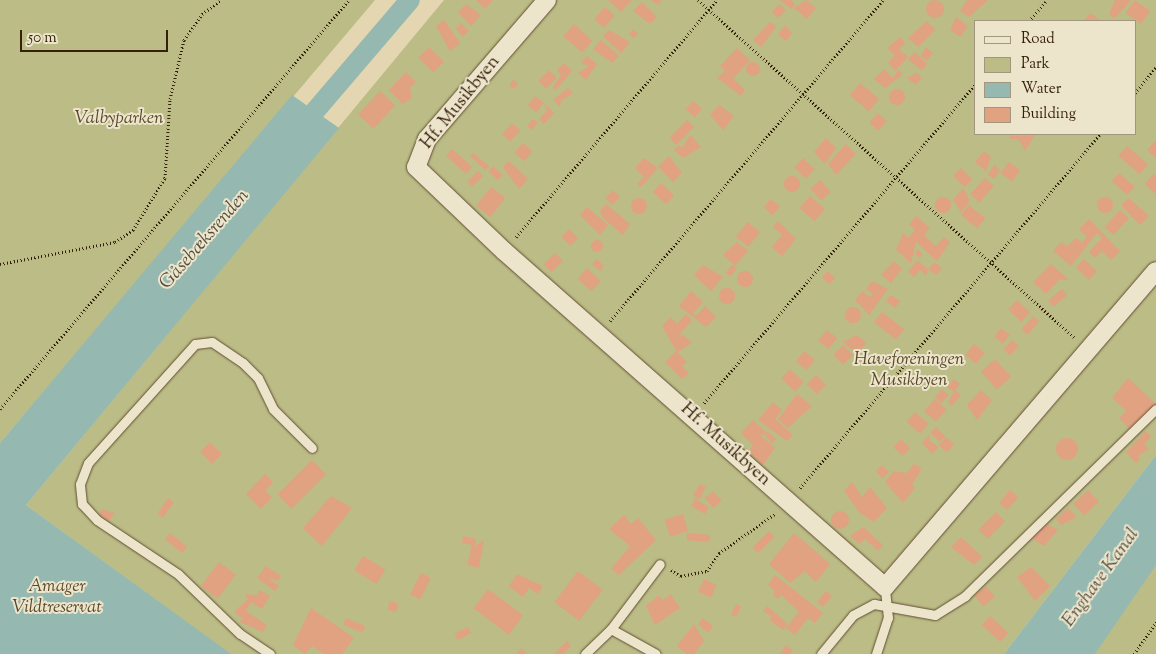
<!DOCTYPE html>
<html>
<head>
<meta charset="utf-8">
<style>
	body { margin:0 }
	#map { position:relative; width:1156px; height:654px; overflow:hidden; background:#e4d6b1; font-family:"Sorts Mill Goudy",serif }
	div>[style] { position:absolute }
	.green>* { inset:0; background:#bcbc86 }
	.water>* { inset:0; background:#95b9b0 }
	.canal>* { height:20px; margin:-10px; padding:0 10px; transform-origin:10px; border-radius:10px; background:#95b9b0 }
	.building>* { inset:0; background:#e0a281; transform-origin:0 0 }
	.round { border-radius:50% }
	.path>* { height:3px; margin-top:-1.5px; transform-origin:0; background:repeating-linear-gradient(90deg,#352009 0 1px,transparent 0 3.5px) }
	.roads { filter:drop-shadow(0 0 1px #614e33) drop-shadow(0 0 1px #614e33) }
	.service>* { height:9px; margin:-4.5px; padding:0 4.5px; transform-origin:4.5px; border-radius:4.5px; background:#ede4cc }
	.minor>* { height:18px; margin:-9px; padding:0 9px; transform-origin:9px; border-radius:9px; background:#ede4cc }
	span { translate:-50% -50%; white-space:nowrap; text-align:center; line-height:1.15; -webkit-text-stroke:4px #ede4cc; paint-order:stroke }
	.street-label { font-size:18px; color:#352009 }
	.park-label { font-size:18px; color:#574728; font-style:italic }
	.water-label { font-size:19px; color:#524e3b; font-style:italic }
	.legend { position:absolute; left:974px; top:20px; width:162px; height:115px; box-sizing:border-box; background:#ede4cc; border:1px solid #a3967e; margin:0; padding:6px 9px; list-style:none; font-size:15px; color:#352009 }
	.legend li { display:flex; align-items:center; gap:10px; height:25px }
	.legend b { width:25px; border:1px solid #a3967e }
	.scale { position:absolute; left:20px; top:30px; width:148px; height:22px; box-sizing:border-box; border:2px solid #352009; border-top:0; padding-left:6px; font-size:15px; line-height:18px; white-space:nowrap; color:#352009; -webkit-text-stroke:4px #ede4cc; paint-order:stroke }
</style>
</head>
<body>
<div id="map">
	<div class="green">
		<i style="clip-path:polygon(0 0,375px 0,0 443px)"></i>
		<i style="clip-path:polygon(evenodd,444px 0,1156px 0,1156px 455px,1004px 654px,0 654px,0 491px,167px 608px,26px 505px,444px 0,975px 21px,1135px 21px,1135px 134px,975px 134px,975px 21px)"></i>
		<i style="clip-path:polygon(1156px 565px,1156px 654px,1095px 654px,1140px 582px)"></i>
	</div>
	<div class="water">
		<i style="clip-path:polygon(292px 95px,339px 128px,26px 505px,231px 654px,0 654px,0 443px)"></i>
		<i style="clip-path:polygon(1156px 455px,1156px 565px,1095px 654px,1004px 654px)"></i>
	</div>
	<div class="canal">
		<i style="left:298px;top:131px;width:172px;rotate:-49.5deg"></i>
	</div>
	<div class="building">
		<i style="clip-path:polygon(476px 0,493px 0,485px 9px)"></i>
		<i style="clip-path:polygon(608px 0,632px 0,621px 12px)"></i>
		<i style="clip-path:polygon(651px 0,662px 0,658px 5px)"></i>
		<i style="clip-path:polygon(780px 0,792px 0,795px 5px,791px 9px)"></i>
		<i style="clip-path:polygon(806px 0,816px 8px,807px 19px,794px 8px)"></i>
		<i style="clip-path:polygon(967px 0,988px 0,969px 17px,960px 11px)"></i>
		<i style="clip-path:polygon(1115px 0,1131px 0,1114px 19px,1109px 14px)"></i>
		<i style="left:1135px;top:0;width:19px;height:16px;rotate:36deg"></i>
		<i class="round" style="left:926px;top:0;width:18px;height:18px"></i>
		<i style="clip-path:polygon(642px 2px,657px 17px,650px 24px,633px 11px)"></i>
		<i style="clip-path:polygon(466px 4px,481px 15px,471px 26px,458px 12px)"></i>
		<i style="left:779px;top:4px;width:9px;height:11px;rotate:41deg"></i>
		<i style="left:605px;top:7px;width:13px;height:16px;rotate:42deg"></i>
		<i style="clip-path:polygon(1091px 13px,1100px 21px,1083px 21px)"></i>
		<i style="clip-path:polygon(956px 17px,968px 26px,960px 37px,950px 30px)"></i>
		<i style="clip-path:polygon(444px 20px,460px 43px,450px 51px,436px 26px)"></i>
		<i style="clip-path:polygon(927px 21px,935px 30px,918px 47px,908px 38px)"></i>
		<i style="clip-path:polygon(770px 22px,776px 27px,761px 47px,753px 40px)"></i>
		<i style="clip-path:polygon(461px 23px,469px 31px,463px 37px,456px 29px)"></i>
		<i style="left:574px;top:24px;width:25px;height:16px;rotate:42deg"></i>
		<i style="clip-path:polygon(785px 25px,792px 33px,786px 41px,778px 35px)"></i>
		<i style="clip-path:polygon(633px 29px,638px 34px,634px 38px,629px 34px)"></i>
		<i style="clip-path:polygon(609px 30px,630px 42px,621px 53px,603px 36px)"></i>
		<i style="clip-path:polygon(900px 37px,905px 43px,899px 50px,908px 57px,895px 71px,888px 63px,895px 55px,887px 48px)"></i>
		<i style="clip-path:polygon(601px 40px,619px 56px,612px 63px,593px 49px)"></i>
		<i style="left:429px;top:47px;width:21px;height:15px;rotate:45deg"></i>
		<i style="clip-path:polygon(926px 47px,933px 53px,927px 61px,921px 56px)"></i>
		<i style="left:737px;top:48px;width:18px;height:25px;rotate:43deg"></i>
		<i style="clip-path:polygon(915px 52px,927px 64px,922px 71px,908px 59px)"></i>
		<i style="clip-path:polygon(587px 56px,597px 64px,586px 80px,578px 73px,589px 66px,581px 63px)"></i>
		<i class="round" style="left:746px;top:62px;width:14px;height:14px"></i>
		<i style="clip-path:polygon(564px 63px,572px 71px,556px 90px,553px 87px,561px 75px,557px 70px)"></i>
		<i style="clip-path:polygon(884px 69px,893px 78px,898px 70px,903px 74px,885px 88px,874px 79px)"></i>
		<i style="left:549px;top:70px;width:11px;height:15px;rotate:45deg"></i>
		<i style="clip-path:polygon(725px 71px,745px 90px,741px 96px,717px 78px)"></i>
		<i style="clip-path:polygon(406px 72px,416px 82px,410px 88px,412px 98px,403px 104px,389px 90px)"></i>
		<i style="clip-path:polygon(916px 73px,922px 77px,916px 85px,907px 78px)"></i>
		<i style="left:513px;top:80px;width:6px;height:7px;rotate:31deg"></i>
		<i style="left:860px;top:83px;width:25px;height:16px;rotate:40deg"></i>
		<i style="clip-path:polygon(568px 88px,573px 93px,561px 101px,560px 107px,553px 100px)"></i>
		<i class="round" style="left:889px;top:89px;width:16px;height:16px"></i>
		<i style="left:380px;top:91px;width:21px;height:32px;rotate:43deg"></i>
		<i style="left:535px;top:96px;width:11px;height:12px;rotate:38deg"></i>
		<i style="left:693px;top:101px;width:12px;height:11px;rotate:42deg"></i>
		<i style="clip-path:polygon(544px 104px,554px 113px,544px 124px,539px 119px,547px 111px)"></i>
		<i style="clip-path:polygon(719px 105px,734px 116px,723px 130px,710px 115px)"></i>
		<i style="left:878px;top:113px;width:12px;height:13px;rotate:42deg"></i>
		<i style="left:533px;top:119px;width:6px;height:9px;rotate:39deg"></i>
		<i style="left:687px;top:120px;width:10px;height:25px;rotate:45deg"></i>
		<i style="left:512px;top:123px;width:11px;height:15px;rotate:41deg"></i>
		<i style="clip-path:polygon(1012px 134px,1015px 136px,1035px 135px,1025px 151px,1019px 140px,1009px 138px)"></i>
		<i style="clip-path:polygon(690px 135px,701px 147px,683px 158px,674px 150px,679px 145px,682px 148px)"></i>
		<i style="clip-path:polygon(826px 138px,836px 148px,825px 164px,814px 152px)"></i>
		<i style="clip-path:polygon(1156px 140px,1156px 158px,1147px 150px)"></i>
		<i style="left:523px;top:143px;width:13px;height:13px;rotate:42deg"></i>
		<i style="clip-path:polygon(846px 144px,856px 154px,836px 175px,828px 164px)"></i>
		<i style="left:1127px;top:146px;width:28px;height:13px;rotate:41deg"></i>
		<i style="left:452px;top:149px;width:27px;height:9px;rotate:42deg"></i>
		<i style="clip-path:polygon(984px 151px,991px 157px,986px 171px,975px 162px)"></i>
		<i style="clip-path:polygon(473px 153px,489px 166px,485px 170px,470px 156px)"></i>
		<i style="clip-path:polygon(669px 156px,682px 173px,673px 182px,658px 167px)"></i>
		<i style="clip-path:polygon(644px 158px,658px 168px,641px 187px,637px 184px,644px 177px,635px 168px)"></i>
		<i style="left:803px;top:158px;width:16px;height:13px;rotate:43deg"></i>
		<i style="clip-path:polygon(509px 161px,528px 179px,519px 189px,503px 167px)"></i>
		<i style="left:1009px;top:162px;width:14px;height:14px;rotate:36deg"></i>
		<i style="clip-path:polygon(994px 165px,1000px 170px,994px 179px,988px 175px)"></i>
		<i style="left:493px;top:166px;width:13px;height:7px;rotate:42deg"></i>
		<i style="left:961px;top:168px;width:16px;height:11px;rotate:45deg"></i>
		<i style="left:478px;top:171px;width:7px;height:15px;rotate:45deg"></i>
		<i style="left:1119px;top:173px;width:21px;height:11px;rotate:41deg"></i>
		<i style="clip-path:polygon(1153px 174px,1156px 176px,1156px 194px,1145px 184px)"></i>
		<i class="round" style="left:784px;top:176px;width:16px;height:16px"></i>
		<i style="left:985px;top:178px;width:12px;height:22px;rotate:42deg"></i>
		<i style="left:820px;top:180px;width:16px;height:13px;rotate:47deg"></i>
		<i style="left:661px;top:183px;width:18px;height:12px;rotate:43deg"></i>
		<i style="left:491px;top:187px;width:18px;height:24px;rotate:38deg"></i>
		<i style="clip-path:polygon(963px 188px,970px 201px,961px 212px,953px 200px)"></i>
		<i style="left:613px;top:190px;width:10px;height:11px;rotate:45deg"></i>
		<i style="left:810px;top:196px;width:20px;height:16px;rotate:41deg"></i>
		<i class="round" style="left:1097px;top:197px;width:16px;height:16px"></i>
		<i class="round" style="left:935px;top:197px;width:16px;height:16px"></i>
		<i style="clip-path:polygon(1129px 198px,1149px 216px,1140px 225px,1121px 205px)"></i>
		<i class="round" style="left:631px;top:198px;width:16px;height:16px"></i>
		<i style="left:771px;top:199px;width:12px;height:11px;rotate:42deg"></i>
		<i style="clip-path:polygon(606px 204px,630px 224px,623px 235px,603px 218px,600px 211px)"></i>
		<i style="left:969px;top:205px;width:21px;height:13px;rotate:39deg"></i>
		<i style="clip-path:polygon(587px 207px,608px 225px,600px 235px,580px 215px)"></i>
		<i style="left:1120px;top:210px;width:12px;height:23px;rotate:42deg"></i>
		<i style="clip-path:polygon(916px 216px,930px 228px,924px 235px,936px 246px,944px 237px,950px 242px,937px 261px,916px 242px,911px 263px,896px 250px,903px 233px,909px 238px,915px 229px,909px 225px)"></i>
		<i style="clip-path:polygon(1089px 219px,1120px 251px,1111px 260px,1102px 251px,1095px 258px,1089px 252px,1102px 238px,1097px 233px,1071px 266px,1053px 251px,1061px 242px,1067px 246px,1077px 238px,1082px 243px,1087px 236px,1079px 230px)"></i>
		<i style="clip-path:polygon(778px 221px,796px 239px,782px 256px,772px 247px,782px 235px,773px 227px)"></i>
		<i style="left:748px;top:222px;width:16px;height:19px;rotate:40deg"></i>
		<i style="left:569px;top:229px;width:13px;height:11px;rotate:45deg"></i>
		<i class="round" style="left:591px;top:240px;width:12px;height:12px"></i>
		<i style="clip-path:polygon(737px 242px,748px 251px,735px 266px,723px 255px)"></i>
		<i style="left:918px;top:250px;width:6px;height:5px;rotate:39deg"></i>
		<i style="left:555px;top:253px;width:11px;height:16px;rotate:45deg"></i>
		<i style="clip-path:polygon(597px 259px,604px 266px,600px 271px,592px 264px)"></i>
		<i style="left:1084px;top:259px;width:18px;height:12px;rotate:43deg"></i>
		<i style="clip-path:polygon(917px 260px,929px 270px,926px 275px,920px 270px,914px 277px,908px 272px)"></i>
		<i style="clip-path:polygon(894px 261px,902px 269px,891px 283px,881px 275px)"></i>
		<i style="left:934px;top:262px;width:10px;height:9px;rotate:37deg"></i>
		<i style="clip-path:polygon(1051px 264px,1069px 280px,1059px 280px,1046px 294px,1033px 282px)"></i>
		<i style="clip-path:polygon(703px 265px,723px 277px,711px 291px,694px 275px)"></i>
		<i style="left:732px;top:265px;width:6px;height:10px;rotate:39deg"></i>
		<i style="left:587px;top:268px;width:19px;height:14px;rotate:43deg"></i>
		<i class="round" style="left:737px;top:271px;width:16px;height:16px"></i>
		<i style="clip-path:polygon(827px 271px,835px 278px,830px 284px,822px 278px)"></i>
		<i style="clip-path:polygon(872px 281px,888px 289px,869px 315px,855px 300px,862px 291px,870px 297px,873px 294px,866px 289px)"></i>
		<i class="round" style="left:719px;top:288px;width:16px;height:16px"></i>
		<i style="left:1062px;top:289px;width:8px;height:18px;rotate:50deg"></i>
		<i style="clip-path:polygon(691px 291px,703px 302px,693px 313px,696px 316px,705px 306px,716px 317px,706px 327px,679px 306px)"></i>
		<i style="clip-path:polygon(891px 295px,900px 301px,895px 308px,886px 301px)"></i>
		<i style="left:1017px;top:300px;width:18px;height:13px;rotate:43deg"></i>
		<i class="round" style="left:845px;top:307px;width:16px;height:16px"></i>
		<i style="left:882px;top:312px;width:28px;height:13px;rotate:38deg"></i>
		<i style="clip-path:polygon(686px 314px,692px 320px,676px 339px,682px 334px,692px 343px,677px 352px,662px 326px,671px 317px,677px 324px)"></i>
		<i style="left:1033px;top:316px;width:8px;height:18px;rotate:40deg"></i>
		<i style="left:1001px;top:328px;width:11px;height:11px;rotate:38deg"></i>
		<i style="left:827px;top:330px;width:13px;height:14px;rotate:39deg"></i>
		<i style="clip-path:polygon(857px 335px,866px 343px,857px 354px,843px 342px)"></i>
		<i style="left:1012px;top:340px;width:9px;height:13px;rotate:41deg"></i>
		<i style="left:974px;top:344px;width:14px;height:14px;rotate:39deg"></i>
		<i style="left:843px;top:345px;width:14px;height:14px;rotate:45deg"></i>
		<i style="clip-path:polygon(676px 351px,687px 362px,682px 366px,689px 373px,682px 379px,665px 362px)"></i>
		<i style="left:804px;top:351px;width:14px;height:13px;rotate:39deg"></i>
		<i style="left:995px;top:359px;width:24px;height:19px;rotate:48deg"></i>
		<i style="left:790px;top:369px;width:19px;height:13px;rotate:43deg"></i>
		<i style="left:816px;top:375px;width:14px;height:13px;rotate:45deg"></i>
		<i style="clip-path:polygon(1128px 378px,1156px 404px,1130px 429px,1119px 418px,1126px 411px,1112px 398px)"></i>
		<i style="clip-path:polygon(954px 379px,960px 384px,955px 390px,961px 395px,952px 406px,948px 402px,954px 392px,947px 387px)"></i>
		<i style="left:942px;top:389px;width:9px;height:11px;rotate:41deg"></i>
		<i style="clip-path:polygon(981px 390px,992px 400px,977px 420px,967px 405px)"></i>
		<i style="clip-path:polygon(797px 394px,812px 406px,788px 428px,778px 419px)"></i>
		<i style="left:935px;top:399px;width:16px;height:16px;rotate:43deg"></i>
		<i style="clip-path:polygon(773px 402px,782px 410px,775px 419px,793px 435px,787px 441px,758px 420px)"></i>
		<i style="left:915px;top:412px;width:18px;height:13px;rotate:41deg"></i>
		<i style="clip-path:polygon(753px 420px,765px 431px,761px 436px,775px 448px,763px 465px,748px 452px,753px 445px,741px 433px)"></i>
		<i style="left:936px;top:427px;width:13px;height:8px;rotate:45deg"></i>
		<i style="clip-path:polygon(767px 431px,776px 439px,772px 443px,763px 434px)"></i>
		<i style="clip-path:polygon(1146px 431px,1151px 437px,1144px 444px,1149px 449px,1138px 456px,1140px 459px,1136px 463px,1126px 452px)"></i>
		<i style="clip-path:polygon(930px 434px,929px 440px,938px 447px,932px 454px,922px 443px)"></i>
		<i style="left:946px;top:437px;width:11px;height:11px;rotate:41deg"></i>
		<i class="round" style="left:1056px;top:438px;width:22px;height:22px"></i>
		<i style="left:901px;top:439px;width:13px;height:11px;rotate:45deg"></i>
		<i style="left:210px;top:442px;width:17px;height:14px;rotate:45deg"></i>
		<i style="left:312px;top:460px;width:20px;height:49px;rotate:45deg"></i>
		<i style="clip-path:polygon(914px 464px,922px 468px,912px 485px,915px 488px,903px 503px,885px 482px,894px 471px,907px 473px)"></i>
		<i style="left:882px;top:465px;width:10px;height:9px;rotate:45deg"></i>
		<i style="clip-path:polygon(265px 474px,273px 482px,265px 491px,272px 497px,261px 509px,246px 494px)"></i>
		<i style="clip-path:polygon(852px 482px,862px 497px,870px 487px,887px 508px,874px 522px,860px 513px,844px 491px)"></i>
		<i style="clip-path:polygon(700px 484px,706px 487px,699px 500px,693px 495px)"></i>
		<i style="left:1010px;top:490px;width:11px;height:17px;rotate:41deg"></i>
		<i style="left:1088px;top:490px;width:16px;height:20px;rotate:47deg"></i>
		<i style="left:713px;top:491px;width:13px;height:11px;rotate:48deg"></i>
		<i style="clip-path:polygon(331px 496px,352px 508px,322px 546px,303px 528px)"></i>
		<i style="left:168px;top:498px;width:7px;height:19px;rotate:34deg"></i>
		<i style="left:695px;top:499px;width:16px;height:8px;rotate:30deg"></i>
		<i style="clip-path:polygon(1068px 508px,1077px 517px,1061px 525px,1056px 519px)"></i>
		<i style="clip-path:polygon(102px 509px,115px 513px,108px 522px,99px 514px)"></i>
		<i class="round" style="left:831px;top:511px;width:18px;height:18px"></i>
		<i style="left:996px;top:512px;width:13px;height:25px;rotate:45deg"></i>
		<i style="left:683px;top:514px;width:18px;height:19px;rotate:74deg"></i>
		<i style="clip-path:polygon(624px 515px,631px 524px,638px 518px,656px 540px,619px 575px,611px 569px,630px 546px,609px 529px)"></i>
		<i style="clip-path:polygon(1045px 523px,1058px 530px,1044px 546px,1031px 538px)"></i>
		<i style="clip-path:polygon(863px 527px,883px 545px,878px 551px,865px 539px,859px 544px,850px 536px)"></i>
		<i style="left:769px;top:531px;width:8px;height:23px;rotate:45deg"></i>
		<i style="left:170px;top:533px;width:22px;height:8px;rotate:39deg"></i>
		<i style="left:687px;top:533px;width:23px;height:7px;rotate:5deg"></i>
		<i style="clip-path:polygon(794px 533px,830px 564px,816px 582px,805px 571px,790px 583px,769px 564px)"></i>
		<i style="clip-path:polygon(463px 536px,476px 539px,475px 546px,484px 540px,479px 568px,467px 565px,472px 545px,462px 543px)"></i>
		<i style="clip-path:polygon(961px 537px,982px 557px,974px 565px,951px 547px)"></i>
		<i style="left:363px;top:556px;width:26px;height:17px;rotate:31deg"></i>
		<i style="left:219px;top:562px;width:21px;height:30px;rotate:37deg"></i>
		<i style="clip-path:polygon(266px 566px,281px 576px,278px 581px,267px 577px,279px 586px,275px 591px,257px 578px)"></i>
		<i style="clip-path:polygon(1031px 567px,1050px 586px,1035px 601px,1017px 577px)"></i>
		<i style="left:578px;top:571px;width:31px;height:39px;rotate:37deg"></i>
		<i style="left:421px;top:573px;width:11px;height:24px;rotate:27deg"></i>
		<i style="clip-path:polygon(517px 574px,543px 586px,538px 594px,529px 588px,523px 597px,509px 586px)"></i>
		<i style="clip-path:polygon(775px 575px,823px 613px,815px 623px,808px 618px,795px 635px,786px 628px,799px 612px,781px 595px,778px 599px,773px 595px,775px 591px,768px 585px)"></i>
		<i style="left:704px;top:579px;width:14px;height:14px;rotate:25deg"></i>
		<i style="left:986px;top:586px;width:14px;height:15px;rotate:51deg"></i>
		<i style="left:488px;top:589px;width:44px;height:24px;rotate:37deg"></i>
		<i style="clip-path:polygon(260px 590px,270px 596px,262px 609px,251px 602px,246px 611px,267px 625px,263px 632px,240px 622px,242px 618px,234px 612px,248px 599px,245px 594px,257px 595px)"></i>
		<i style="left:826px;top:591px;width:8px;height:14px;rotate:40deg"></i>
		<i style="clip-path:polygon(671px 594px,680px 608px,655px 625px,646px 606px,659px 595px,663px 600px)"></i>
		<i style="left:390px;top:601px;width:9px;height:9px;rotate:18deg"></i>
		<i style="clip-path:polygon(736px 604px,741px 607px,736px 617px,731px 615px)"></i>
		<i style="clip-path:polygon(767px 606px,788px 624px,783px 630px,769px 620px,772px 617px,763px 611px)"></i>
		<i style="clip-path:polygon(311px 608px,354px 638px,342px 654px,324px 654px,312px 646px,305px 654px,293px 645px)"></i>
		<i style="left:990px;top:616px;width:25px;height:12px;rotate:43deg"></i>
		<i style="left:346px;top:618px;width:21px;height:7px;rotate:23deg"></i>
		<i style="left:703px;top:618px;width:13px;height:8px;rotate:39deg"></i>
		<i style="clip-path:polygon(694px 624px,704px 641px,694px 654px,687px 654px,677px 646px)"></i>
		<i style="left:468px;top:627px;width:7px;height:15px;rotate:63deg"></i>
		<i style="clip-path:polygon(567px 641px,571px 646px,563px 654px,554px 654px)"></i>
		<i style="clip-path:polygon(786px 645px,793px 651px,790px 654px,780px 654px)"></i>
		<i style="clip-path:polygon(521px 648px,528px 654px,516px 654px)"></i>
	</div>
	<div class="path">
		<i style="left:698px;top:0;width:506px;rotate:41.88deg"></i>
		<i style="left:1029px;top:21px;width:28px;rotate:-49deg"></i>
		<i style="left:1135px;top:93px;width:33px;rotate:-51deg"></i>
		<i style="left:516px;top:237px;width:311px;rotate:-49.7deg"></i>
		<i style="left:0;top:264px;width:117px;rotate:-10.8deg"></i>
		<i style="left:115px;top:242px;width:22px;rotate:-34deg"></i>
		<i style="left:133px;top:230px;width:61px;rotate:-58.4deg"></i>
		<i style="left:165px;top:178px;width:79px;rotate:-86.4deg"></i>
		<i style="left:170px;top:99px;width:61px;rotate:-76.7deg"></i>
		<i style="left:184px;top:40px;width:32px;rotate:-55deg"></i>
		<i style="left:202px;top:14px;width:24px;rotate:-36deg"></i>
		<i style="left:610px;top:321px;width:421px;rotate:-49.6deg"></i>
		<i style="left:704px;top:403px;width:418px;rotate:-49.6deg"></i>
		<i style="left:0;top:409px;width:538px;rotate:-49.53deg"></i>
		<i style="left:800px;top:488px;width:464px;rotate:-49.7deg"></i>
		<i style="left:671px;top:570px;width:12px;rotate:31deg"></i>
		<i style="left:681px;top:576px;width:26px;rotate:-11deg"></i>
		<i style="left:707px;top:571px;width:22px;rotate:-56deg"></i>
		<i style="left:719px;top:553px;width:68px;rotate:-34.9deg"></i>
		<i style="left:1134px;top:654px;width:39px;rotate:-55deg"></i>
	</div>
	<div class="roads">
		<div class="service">
			<i style="left:611px;top:629px;width:81px;rotate:-53deg"></i>
			<i style="left:270px;top:654px;width:36px;rotate:-146deg"></i>
			<i style="left:240px;top:634px;width:86px;rotate:-135.9deg"></i>
			<i style="left:178px;top:574px;width:97px;rotate:-146.3deg"></i>
			<i style="left:97px;top:520px;width:22px;rotate:-133deg"></i>
			<i style="left:82px;top:504px;width:20px;rotate:-96deg"></i>
			<i style="left:80px;top:484px;width:22px;rotate:-69deg"></i>
			<i style="left:88px;top:463px;width:160px;rotate:-48deg"></i>
			<i style="left:195px;top:344px;width:17px;rotate:-7deg"></i>
			<i style="left:212px;top:342px;width:37px;rotate:34deg"></i>
			<i style="left:243px;top:363px;width:21px;rotate:45deg"></i>
			<i style="left:258px;top:378px;width:34px;rotate:64deg"></i>
			<i style="left:273px;top:409px;width:55px;rotate:45deg"></i>
			<i style="left:585px;top:654px;width:36px;rotate:-44deg"></i>
			<i style="left:611px;top:629px;width:51px;rotate:29.1deg"></i>
			<i style="left:821px;top:654px;width:50px;rotate:-50.6deg"></i>
			<i style="left:853px;top:615px;width:24px;rotate:-28deg"></i>
			<i style="left:874px;top:604px;width:62px;rotate:10.2deg"></i>
			<i style="left:935px;top:615px;width:36px;rotate:-32deg"></i>
			<i style="left:965px;top:596px;width:267px;rotate:-44.4deg"></i>
			<i style="left:876px;top:654px;width:38px;rotate:-72deg"></i>
			<i style="left:888px;top:618px;width:31px;rotate:-96deg"></i>
		</div>
		<div class="minor">
			<i style="left:547px;top:0;width:184px;rotate:130.8deg"></i>
			<i style="left:427px;top:139px;width:30px;rotate:111deg"></i>
			<i style="left:416px;top:167px;width:122px;rotate:43.7deg"></i>
			<i style="left:504px;top:251px;width:508px;rotate:41.41deg"></i>
			<i style="left:885px;top:587px;width:416px;rotate:-49.4deg"></i>
		</div>
	</div>
	<div class="street-label">
		<span style="left:461px;top:103px;rotate:-51deg">Hf. Musikbyen</span>
		<span style="left:725px;top:445px;rotate:42deg">Hf. Musikbyen</span>
	</div>
	<div class="park-label">
		<span style="left:119px;top:119px">Valbyparken</span>
		<span style="left:909px;top:371px">Haveforeningen<br>Musikbyen</span>
		<span style="left:57px;top:598px">Amager<br>Vildtreservat</span>
	</div>
	<div class="water-label">
		<span style="left:205px;top:240px;rotate:-49deg">Gåsebæksrenden</span>
		<span style="left:1101px;top:578px;rotate:-54deg">Enghave Kanal</span>
	</div>
	<ul class="legend">
	<li><b style="height:6px;background:#ede4cc"></b>Road</li>
	<li><b style="height:14px;background:#bcbc86"></b>Park</li>
	<li><b style="height:14px;background:#95b9b0"></b>Water</li>
	<li><b style="height:14px;background:#e0a281"></b>Building</li>
	</ul>
	<div class="scale">50 m</div>
</div>
</body>
</html>
